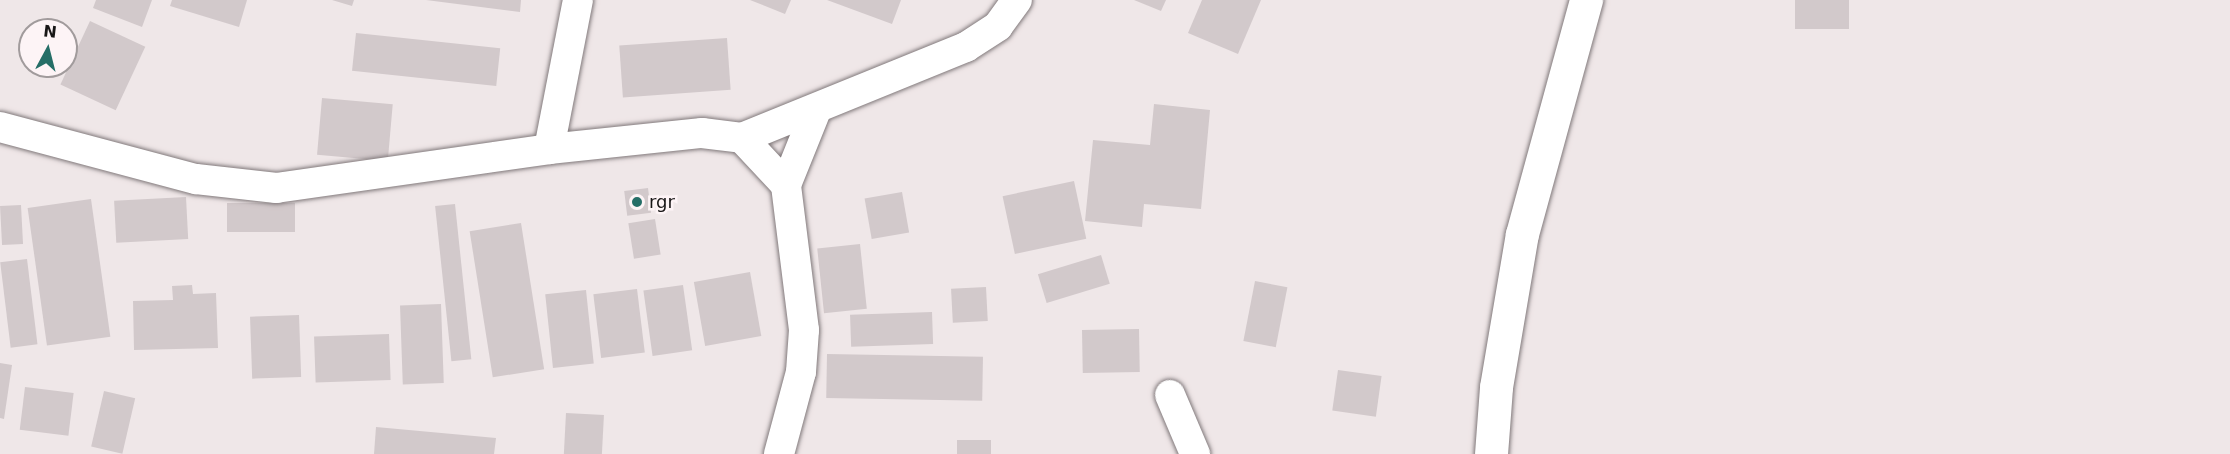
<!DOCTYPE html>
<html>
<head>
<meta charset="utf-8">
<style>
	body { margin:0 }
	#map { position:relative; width:2230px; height:454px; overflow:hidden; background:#efe7e8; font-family:"DejaVu Sans",sans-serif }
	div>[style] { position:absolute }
	.building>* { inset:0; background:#d2c9cb; transform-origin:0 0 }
	.roads { filter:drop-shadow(0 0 2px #81797b) drop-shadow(0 0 2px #81797b) }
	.minor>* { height:30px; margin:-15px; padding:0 15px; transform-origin:15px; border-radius:15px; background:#fff }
	.tertiary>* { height:33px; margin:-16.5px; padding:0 16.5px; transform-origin:16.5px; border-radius:16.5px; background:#fff }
	.dots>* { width:16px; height:16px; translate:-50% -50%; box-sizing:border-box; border:3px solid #fdf4f6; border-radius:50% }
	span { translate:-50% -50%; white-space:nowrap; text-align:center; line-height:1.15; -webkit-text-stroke:5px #fdf4f6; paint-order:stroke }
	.poi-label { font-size:18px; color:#181616 }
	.left { translate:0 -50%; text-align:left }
	.north { position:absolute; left:18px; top:18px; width:60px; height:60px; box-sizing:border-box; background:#fdf4f6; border:2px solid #a19b9c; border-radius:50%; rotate:7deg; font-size:16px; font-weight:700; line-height:24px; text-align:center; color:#181616 }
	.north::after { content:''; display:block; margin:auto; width:21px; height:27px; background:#256e67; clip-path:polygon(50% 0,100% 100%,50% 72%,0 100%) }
</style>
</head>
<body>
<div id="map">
	<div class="building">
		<i style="clip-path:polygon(96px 0,152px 0,142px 27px,93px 8px)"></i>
		<i style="clip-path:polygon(172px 0,247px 0,239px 27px,170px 6px)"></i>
		<i style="clip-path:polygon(332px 0,354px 0,352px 6px)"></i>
		<i style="clip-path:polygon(426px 0,521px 0,520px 12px)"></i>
		<i style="clip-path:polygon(750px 0,791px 0,785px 14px)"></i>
		<i style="clip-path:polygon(827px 0,901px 0,892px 24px)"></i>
		<i style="clip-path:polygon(1134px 0,1166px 0,1161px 11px)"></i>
		<i style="clip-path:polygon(1202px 0,1261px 0,1238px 54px,1188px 33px)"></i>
		<i style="left:1795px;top:0;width:54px;height:29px"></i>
		<i style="left:90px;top:21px;width:61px;height:70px;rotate:25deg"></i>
		<i style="left:356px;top:33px;width:145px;height:38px;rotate:6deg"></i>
		<i style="left:727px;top:38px;width:52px;height:108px;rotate:86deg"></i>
		<i style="left:322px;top:98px;width:71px;height:57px;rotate:5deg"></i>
		<i style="clip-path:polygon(1154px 104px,1210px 110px,1201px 209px,1144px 204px,1142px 227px,1085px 221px,1093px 140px,1150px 145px)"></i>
		<i style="left:1074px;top:181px;width:59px;height:73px;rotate:78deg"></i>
		<i style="left:648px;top:188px;width:25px;height:24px;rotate:83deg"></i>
		<i style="left:902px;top:192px;width:41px;height:38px;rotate:80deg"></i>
		<i style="left:186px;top:197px;width:42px;height:72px;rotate:87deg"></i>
		<i style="left:91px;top:199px;width:139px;height:64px;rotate:82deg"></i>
		<i style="left:227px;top:203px;width:68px;height:29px"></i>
		<i style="left:455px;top:204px;width:156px;height:20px;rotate:84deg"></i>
		<i style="left:21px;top:205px;width:39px;height:21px;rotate:87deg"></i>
		<i style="left:655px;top:219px;width:36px;height:27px;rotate:81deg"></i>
		<i style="left:521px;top:223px;width:148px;height:52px;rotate:81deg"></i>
		<i style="left:860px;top:244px;width:65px;height:43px;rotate:84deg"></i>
		<i style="left:1101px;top:255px;width:30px;height:66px;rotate:73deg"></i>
		<i style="left:27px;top:259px;width:86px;height:27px;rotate:83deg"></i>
		<i style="left:750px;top:272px;width:65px;height:57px;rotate:80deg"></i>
		<i style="left:1255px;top:281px;width:33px;height:61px;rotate:11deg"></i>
		<i style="clip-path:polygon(192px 285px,193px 294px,216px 293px,218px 348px,134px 350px,133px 301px,173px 300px,172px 286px)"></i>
		<i style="left:683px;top:285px;width:66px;height:40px;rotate:82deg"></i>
		<i style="left:986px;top:287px;width:34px;height:35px;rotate:87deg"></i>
		<i style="left:637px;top:289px;width:64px;height:44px;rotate:83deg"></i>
		<i style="left:586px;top:290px;width:74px;height:41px;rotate:84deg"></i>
		<i style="left:441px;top:304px;width:79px;height:41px;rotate:88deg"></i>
		<i style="left:932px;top:312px;width:32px;height:82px;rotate:88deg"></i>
		<i style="left:299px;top:315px;width:62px;height:49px;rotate:88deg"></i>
		<i style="left:1139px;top:329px;width:43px;height:57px;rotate:89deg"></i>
		<i style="left:389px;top:334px;width:46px;height:75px;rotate:88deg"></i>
		<i style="left:827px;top:354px;width:156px;height:44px;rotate:1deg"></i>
		<i style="clip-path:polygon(0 363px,12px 365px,4px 419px,0 418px)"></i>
		<i style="left:1338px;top:370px;width:44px;height:41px;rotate:8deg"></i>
		<i style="left:25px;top:387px;width:49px;height:43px;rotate:7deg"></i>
		<i style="left:104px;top:391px;width:32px;height:57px;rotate:13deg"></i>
		<i style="left:566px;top:413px;width:38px;height:41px;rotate:3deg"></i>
		<i style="clip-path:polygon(376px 427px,496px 438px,494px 454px,374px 454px)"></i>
		<i style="left:957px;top:440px;width:34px;height:14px"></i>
	</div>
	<div class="roads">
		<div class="minor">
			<i style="left:0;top:127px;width:203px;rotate:14.9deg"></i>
			<i style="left:196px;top:179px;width:81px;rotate:6.4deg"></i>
			<i style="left:276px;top:188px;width:276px;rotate:-8.1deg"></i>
			<i style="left:549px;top:149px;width:154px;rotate:-6deg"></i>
			<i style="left:702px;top:133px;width:40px;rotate:7.1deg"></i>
			<i style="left:742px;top:138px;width:242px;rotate:-22.1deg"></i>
			<i style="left:966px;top:47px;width:38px;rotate:-33deg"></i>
			<i style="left:998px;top:26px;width:32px;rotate:-54deg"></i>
			<i style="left:742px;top:138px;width:64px;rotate:46.9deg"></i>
			<i style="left:549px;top:149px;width:152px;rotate:-79deg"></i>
			<i style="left:1170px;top:395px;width:64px;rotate:67deg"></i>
			<i style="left:779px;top:454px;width:85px;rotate:-75deg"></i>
			<i style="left:801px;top:372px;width:42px;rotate:-85.9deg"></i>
			<i style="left:804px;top:330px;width:146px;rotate:-97.1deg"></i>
			<i style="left:786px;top:185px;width:78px;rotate:-68.1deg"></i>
		</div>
		<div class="tertiary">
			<i style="left:1491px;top:454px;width:67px;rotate:-85.7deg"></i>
			<i style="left:1496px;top:387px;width:155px;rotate:-80.4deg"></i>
			<i style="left:1522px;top:234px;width:243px;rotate:-74.7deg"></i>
		</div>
	</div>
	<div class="dots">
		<i style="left:637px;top:202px;background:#256e67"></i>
	</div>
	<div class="poi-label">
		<span class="left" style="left:649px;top:202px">rgr</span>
	</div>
	<div class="north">N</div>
</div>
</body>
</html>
